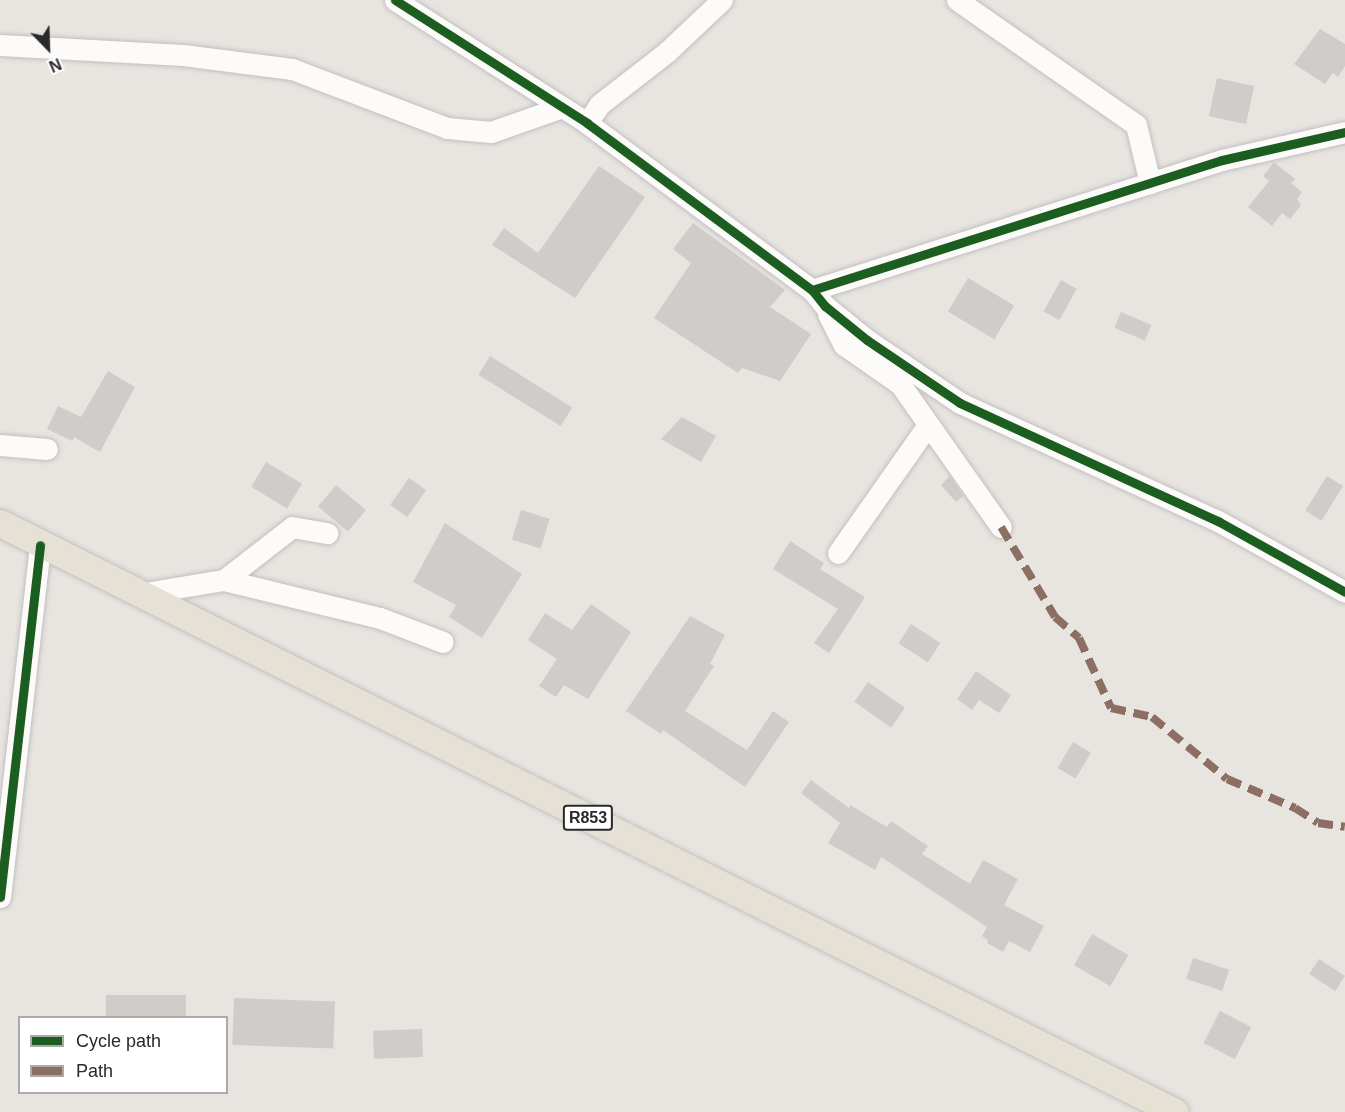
<!DOCTYPE html>
<html>
<head>
<meta charset="utf-8">
<style>
	body { margin:0 }
	#map { position:relative; width:1345px; height:1112px; overflow:hidden; background:#e8e4e0; font-family:Arial,sans-serif }
	div>[style] { position:absolute }
	.building>* { inset:0; background:#cfccc9; transform-origin:0 0 }
	.roads { filter:drop-shadow(0 0 2px #c2c0c1) drop-shadow(0 0 2px #c2c0c1) }
	.minor>* { height:21px; margin:-10.5px; padding:0 10.5px; transform-origin:10.5px; border-radius:10.5px; background:#fcfbfa }
	.major>* { height:27px; margin:-13.5px; padding:0 13.5px; transform-origin:13.5px; border-radius:13.5px; background:#e5e1d4 }
	.quiet>* { height:8px; margin-top:-4px; transform-origin:0; background:repeating-linear-gradient(90deg,#8d6e63 0 15px,transparent 0 23px) }
	.cycleway>* { height:9px; margin:-4.5px; padding:0 4.5px; transform-origin:4.5px; border-radius:4.5px; background:#1b5e20 }
	span { translate:-50% -50%; white-space:nowrap; text-align:center; line-height:1.15; -webkit-text-stroke:5px #fff; paint-order:stroke }
	.shield-label span { padding:2px 4px; background:#fff; border:2px solid; border-radius:4px; -webkit-text-stroke-width:0 }
	.shield-label { font-size:16px; color:#2a2a2a; font-weight:700 }
	.legend { position:absolute; left:18px; top:1016px; width:210px; height:78px; box-sizing:border-box; background:#fff; border:2px solid #aaa; margin:0; padding:8px 10px; list-style:none; font-size:18px; color:#2a2a2a }
	.legend li { display:flex; align-items:center; gap:12px; height:30px }
	.legend b { width:30px; border:2px solid #aaa }
	.north { position:absolute; left:18px; top:18px; width:60px; height:60px; -webkit-text-stroke:4px #fff; paint-order:stroke; rotate:157deg; font-size:16px; font-weight:700; line-height:24px; text-align:center; color:#2a2a2a }
	.north::after { content:''; display:block; margin:auto; width:21px; height:27px; background:#2a2a2a; clip-path:polygon(50% 0,100% 100%,50% 72%,0 100%) }
</style>
</head>
<body>
<div id="map">
	<div class="building">
		<i style="clip-path:polygon(1320px 29px,1345px 44px,1345px 66px,1338px 77px,1333px 73px,1325px 84px,1294px 64px)"></i>
		<i style="left:1217px;top:78px;width:38px;height:39px;rotate:12deg"></i>
		<i style="clip-path:polygon(1274px 162px,1295px 179px,1291px 183px,1302px 192px,1297px 199px,1301px 205px,1290px 219px,1282px 213px,1272px 226px,1248px 207px,1269px 181px,1263px 176px)"></i>
		<i style="clip-path:polygon(599px 166px,645px 197px,575px 298px,492px 245px,504px 228px,538px 253px)"></i>
		<i style="clip-path:polygon(693px 223px,785px 290px,770px 307px,811px 334px,780px 381px,742px 368px,738px 373px,654px 318px,691px 263px,673px 249px)"></i>
		<i style="left:968px;top:278px;width:54px;height:39px;rotate:31deg"></i>
		<i style="left:1061px;top:280px;width:18px;height:36px;rotate:29deg"></i>
		<i style="left:1121px;top:312px;width:33px;height:17px;rotate:23deg"></i>
		<i style="left:490px;top:356px;width:97px;height:22px;rotate:32deg"></i>
		<i style="clip-path:polygon(108px 371px,135px 387px,100px 452px,74px 437px,72px 441px,47px 429px,58px 406px,81px 417px)"></i>
		<i style="clip-path:polygon(682px 417px,716px 436px,701px 462px,661px 439px)"></i>
		<i style="left:266px;top:462px;width:42px;height:29px;rotate:31deg"></i>
		<i style="clip-path:polygon(950px 476px,963px 496px,956px 502px,941px 485px)"></i>
		<i style="left:1327px;top:476px;width:19px;height:41px;rotate:32deg"></i>
		<i style="left:409px;top:478px;width:21px;height:33px;rotate:35deg"></i>
		<i style="left:336px;top:485px;width:39px;height:28px;rotate:40deg"></i>
		<i style="left:521px;top:510px;width:30px;height:31px;rotate:17deg"></i>
		<i style="clip-path:polygon(445px 523px,522px 574px,482px 638px,449px 617px,456px 605px,413px 582px)"></i>
		<i style="clip-path:polygon(790px 541px,824px 563px,820px 569px,865px 597px,829px 653px,814px 643px,838px 609px,773px 569px)"></i>
		<i style="clip-path:polygon(591px 604px,631px 632px,588px 699px,564px 685px,556px 697px,539px 686px,557px 659px,528px 640px,545px 613px,572px 630px)"></i>
		<i style="clip-path:polygon(690px 616px,725px 635px,710px 664px,714px 666px,685px 711px,747px 750px,773px 711px,789px 722px,745px 787px,663px 730px,661px 734px,626px 711px)"></i>
		<i style="left:911px;top:624px;width:35px;height:23px;rotate:33deg"></i>
		<i style="clip-path:polygon(976px 671px,1011px 695px,999px 713px,979px 700px,972px 710px,957px 699px)"></i>
		<i style="left:868px;top:682px;width:45px;height:24px;rotate:35deg"></i>
		<i style="left:1073px;top:742px;width:21px;height:30px;rotate:31deg"></i>
		<i style="clip-path:polygon(811px 780px,849px 808px,850px 805px,887px 827px,891px 821px,928px 846px,922px 854px,970px 884px,983px 860px,1018px 879px,1004px 905px,1044px 926px,1030px 952px,1009px 941px,1003px 952px,987px 943px,988px 940px,982px 936px,987px 927px,881px 857px,875px 870px,828px 843px,840px 823px,801px 793px)"></i>
		<i style="left:1092px;top:934px;width:42px;height:36px;rotate:30deg"></i>
		<i style="left:1193px;top:958px;width:38px;height:22px;rotate:18deg"></i>
		<i style="left:1319px;top:959px;width:31px;height:18px;rotate:33deg"></i>
		<i style="left:186px;top:995px;width:22px;height:80px;rotate:90deg"></i>
		<i style="left:234px;top:998px;width:101px;height:47px;rotate:2deg"></i>
		<i style="left:1220px;top:1011px;width:35px;height:36px;rotate:27deg"></i>
		<i style="left:422px;top:1029px;width:28px;height:49px;rotate:88deg"></i>
	</div>
	<div class="roads">
		<div class="minor">
			<i style="left:395px;top:0;width:228px;rotate:32.6deg"></i>
			<i style="left:587px;top:123px;width:280px;rotate:36.6deg"></i>
			<i style="left:812px;top:290px;width:430px;rotate:-17.6deg"></i>
			<i style="left:1222px;top:160px;width:126px;rotate:-12.8deg"></i>
			<i style="left:957px;top:0;width:218px;rotate:34.9deg"></i>
			<i style="left:1136px;top:125px;width:60px;rotate:76.4deg"></i>
			<i style="left:0;top:45px;width:183px;rotate:3.1deg"></i>
			<i style="left:183px;top:55px;width:110px;rotate:7.3deg"></i>
			<i style="left:292px;top:69px;width:166px;rotate:20.8deg"></i>
			<i style="left:447px;top:128px;width:44px;rotate:5.2deg"></i>
			<i style="left:491px;top:132px;width:75px;rotate:-19.4deg"></i>
			<i style="left:587px;top:123px;width:23px;rotate:-56deg"></i>
			<i style="left:600px;top:104px;width:86px;rotate:-37.9deg"></i>
			<i style="left:668px;top:51px;width:74px;rotate:-43.4deg"></i>
			<i style="left:812px;top:290px;width:21px;rotate:51deg"></i>
			<i style="left:825px;top:306px;width:54px;rotate:39deg"></i>
			<i style="left:867px;top:340px;width:112px;rotate:34.1deg"></i>
			<i style="left:960px;top:403px;width:284px;rotate:24.6deg"></i>
			<i style="left:1218px;top:521px;width:145px;rotate:29.2deg"></i>
			<i style="left:828px;top:314px;width:35px;rotate:63deg"></i>
			<i style="left:844px;top:345px;width:68px;rotate:34.9deg"></i>
			<i style="left:900px;top:384px;width:175px;rotate:54.8deg"></i>
			<i style="left:0;top:445px;width:47px;rotate:4.9deg"></i>
			<i style="left:838px;top:553px;width:156px;rotate:-54.9deg"></i>
			<i style="left:224px;top:580px;width:86px;rotate:-37.9deg"></i>
			<i style="left:292px;top:527px;width:36px;rotate:10deg"></i>
			<i style="left:139px;top:594px;width:86px;rotate:-9.4deg"></i>
			<i style="left:224px;top:580px;width:161px;rotate:13.7deg"></i>
			<i style="left:380px;top:618px;width:67px;rotate:20.9deg"></i>
			<i style="left:0;top:897px;width:354px;rotate:-83.5deg"></i>
		</div>
		<div class="major">
			<i style="left:0;top:523px;width:1314px;rotate:26.62deg"></i>
		</div>
	</div>
	<div class="quiet">
		<i style="left:1001px;top:527px;width:105px;rotate:59deg"></i>
		<i style="left:1055px;top:617px;width:32px;rotate:41deg"></i>
		<i style="left:1079px;top:638px;width:77px;rotate:65.4deg"></i>
		<i style="left:1111px;top:708px;width:42px;rotate:12.4deg"></i>
		<i style="left:1152px;top:717px;width:97px;rotate:39.6deg"></i>
		<i style="left:1227px;top:779px;width:74px;rotate:23.1deg"></i>
		<i style="left:1295px;top:808px;width:27px;rotate:33deg"></i>
		<i style="left:1318px;top:823px;width:27px;rotate:8deg"></i>
	</div>
	<div class="cycleway">
		<i style="left:395px;top:0;width:228px;rotate:32.6deg"></i>
		<i style="left:587px;top:123px;width:280px;rotate:36.6deg"></i>
		<i style="left:812px;top:290px;width:430px;rotate:-17.6deg"></i>
		<i style="left:1222px;top:160px;width:126px;rotate:-12.8deg"></i>
		<i style="left:812px;top:290px;width:21px;rotate:51deg"></i>
		<i style="left:825px;top:306px;width:54px;rotate:39deg"></i>
		<i style="left:867px;top:340px;width:112px;rotate:34.1deg"></i>
		<i style="left:960px;top:403px;width:284px;rotate:24.6deg"></i>
		<i style="left:1218px;top:521px;width:145px;rotate:29.2deg"></i>
		<i style="left:0;top:897px;width:354px;rotate:-83.5deg"></i>
	</div>
	<div class="shield-label">
		<span style="left:588px;top:818px">R853</span>
	</div>
	<ul class="legend">
	<li><b style="height:8px;background:#1b5e20"></b>Cycle path</li>
	<li><b style="height:8px;background:#8d6e63"></b>Path</li>
	</ul>
	<div class="north">N</div>
</div>
</body>
</html>
